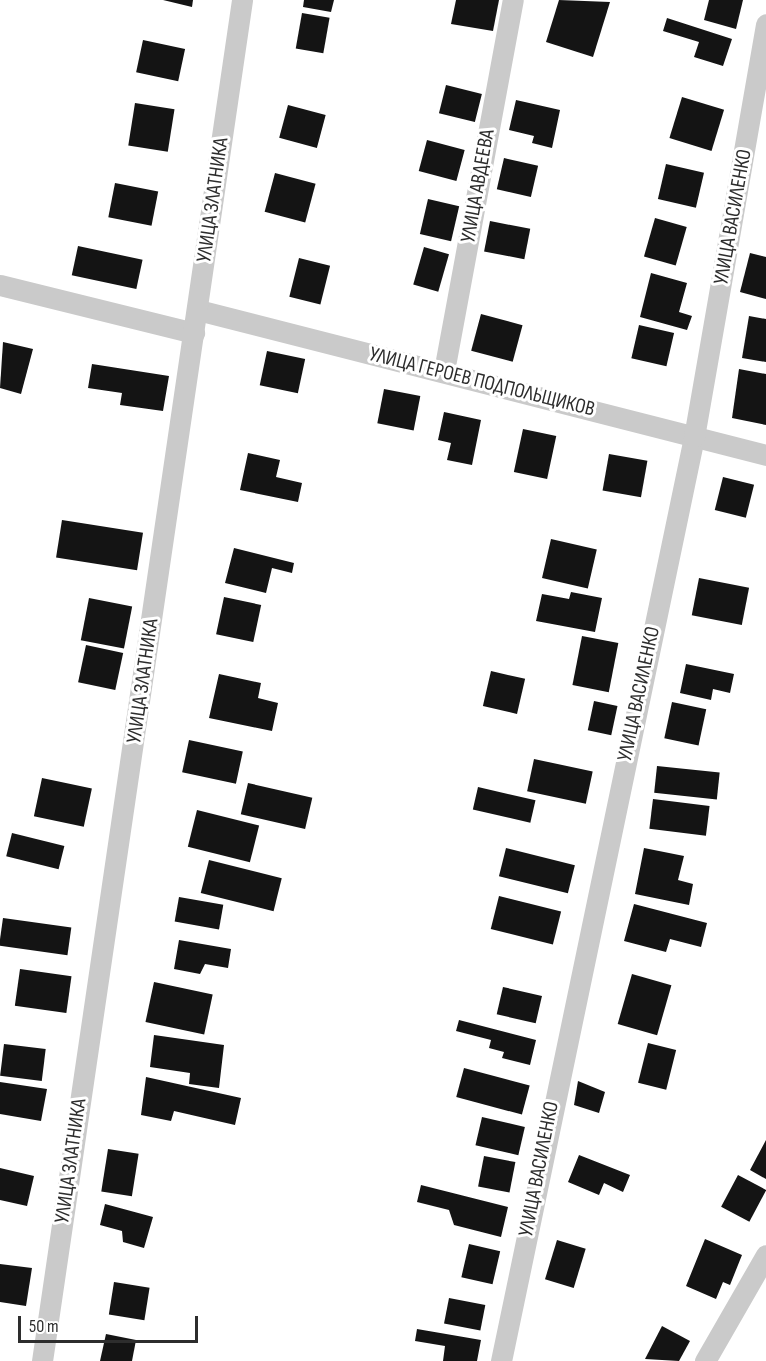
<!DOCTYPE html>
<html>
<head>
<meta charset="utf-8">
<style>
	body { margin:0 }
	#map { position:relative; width:766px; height:1361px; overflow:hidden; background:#fff; font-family:"Sofia Sans Condensed",sans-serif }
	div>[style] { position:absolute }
	.building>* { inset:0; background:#141414; transform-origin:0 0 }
	.minor>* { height:21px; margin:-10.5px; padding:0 10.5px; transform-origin:10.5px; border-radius:10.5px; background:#cacaca }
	span { translate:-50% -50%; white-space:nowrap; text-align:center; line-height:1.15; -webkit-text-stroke:6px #fff; paint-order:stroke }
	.street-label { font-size:21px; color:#2d2d2d }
	.scale { position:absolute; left:18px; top:1316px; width:180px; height:27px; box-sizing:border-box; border:3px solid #2d2d2d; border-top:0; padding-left:8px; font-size:18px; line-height:21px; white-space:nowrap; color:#2d2d2d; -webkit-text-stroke:4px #fff; paint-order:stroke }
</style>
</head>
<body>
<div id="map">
	<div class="building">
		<i style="clip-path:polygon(163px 0,193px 0,192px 7px)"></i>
		<i style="clip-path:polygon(304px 0,334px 0,331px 12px,303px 7px)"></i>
		<i style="clip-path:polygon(456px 0,499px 0,493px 31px,451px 24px)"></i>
		<i style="clip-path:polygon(559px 0,610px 2px,593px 57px,546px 42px)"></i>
		<i style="clip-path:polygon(709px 0,743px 0,736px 29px,704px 20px)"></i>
		<i style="left:302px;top:13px;width:28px;height:36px;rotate:10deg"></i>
		<i style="clip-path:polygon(667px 18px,732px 39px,723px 66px,694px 57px,699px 42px,663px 31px)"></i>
		<i style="left:143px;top:40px;width:43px;height:33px;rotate:12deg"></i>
		<i style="left:446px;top:85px;width:37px;height:29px;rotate:14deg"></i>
		<i style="left:682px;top:97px;width:44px;height:43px;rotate:17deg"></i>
		<i style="clip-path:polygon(516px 100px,560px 110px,552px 148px,532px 143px,534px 136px,509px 130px)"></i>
		<i style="left:135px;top:103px;width:40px;height:43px;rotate:9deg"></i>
		<i style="left:288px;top:105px;width:39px;height:34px;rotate:15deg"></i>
		<i style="left:427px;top:140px;width:39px;height:32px;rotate:15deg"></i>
		<i style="left:504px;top:158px;width:35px;height:32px;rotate:13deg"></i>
		<i style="left:666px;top:164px;width:39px;height:36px;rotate:13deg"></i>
		<i style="left:275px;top:173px;width:42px;height:40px;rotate:15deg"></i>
		<i style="left:115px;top:183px;width:44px;height:35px;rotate:11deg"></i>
		<i style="left:428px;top:199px;width:32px;height:36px;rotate:13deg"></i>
		<i style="left:655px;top:218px;width:33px;height:40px;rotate:16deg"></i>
		<i style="left:490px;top:221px;width:41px;height:31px;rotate:11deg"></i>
		<i style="left:78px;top:246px;width:66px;height:30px;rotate:12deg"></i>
		<i style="left:424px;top:247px;width:26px;height:39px;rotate:16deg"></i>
		<i style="clip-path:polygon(750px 253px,766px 257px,766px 299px,740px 292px)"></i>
		<i style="left:299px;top:258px;width:32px;height:40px;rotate:14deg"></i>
		<i style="clip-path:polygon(651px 273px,687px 283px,679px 312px,692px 316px,687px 330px,640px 317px)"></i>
		<i style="left:481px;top:314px;width:43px;height:38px;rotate:15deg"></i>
		<i style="clip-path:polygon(749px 316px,766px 319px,766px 362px,742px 358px)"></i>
		<i style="left:639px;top:325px;width:36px;height:34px;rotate:13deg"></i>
		<i style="clip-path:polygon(3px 342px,33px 349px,21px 394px,0 388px)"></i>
		<i style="left:267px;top:351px;width:39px;height:35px;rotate:12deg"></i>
		<i style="clip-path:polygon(92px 364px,169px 376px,163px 411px,120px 405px,122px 393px,88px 388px)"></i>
		<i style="clip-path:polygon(739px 369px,766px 374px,766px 425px,732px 418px)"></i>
		<i style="left:384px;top:389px;width:37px;height:35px;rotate:11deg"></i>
		<i style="clip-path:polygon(444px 412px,481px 420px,472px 465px,447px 460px,451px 443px,438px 440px)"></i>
		<i style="left:523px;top:429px;width:34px;height:44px;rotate:12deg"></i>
		<i style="clip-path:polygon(248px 453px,280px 460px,276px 477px,302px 483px,298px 502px,240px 490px)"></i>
		<i style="left:609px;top:454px;width:39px;height:37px;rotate:10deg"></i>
		<i style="left:723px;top:477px;width:32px;height:34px;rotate:14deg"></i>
		<i style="left:62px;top:520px;width:82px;height:38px;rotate:9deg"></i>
		<i style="left:551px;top:539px;width:47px;height:40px;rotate:13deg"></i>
		<i style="clip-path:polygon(234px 548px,294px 563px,292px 573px,272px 568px,266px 593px,225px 583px)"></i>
		<i style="left:699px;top:578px;width:51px;height:38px;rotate:11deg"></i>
		<i style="clip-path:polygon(571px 592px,602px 598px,595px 632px,536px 621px,542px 594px,569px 599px)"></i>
		<i style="left:224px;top:597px;width:38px;height:38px;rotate:12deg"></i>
		<i style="left:89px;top:598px;width:44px;height:43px;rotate:11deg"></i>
		<i style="left:582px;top:636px;width:37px;height:50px;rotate:11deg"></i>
		<i style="left:86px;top:645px;width:38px;height:38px;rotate:12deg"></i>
		<i style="clip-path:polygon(686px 664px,734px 674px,730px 693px,713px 689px,711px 700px,680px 693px)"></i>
		<i style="left:491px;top:671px;width:35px;height:36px;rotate:13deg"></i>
		<i style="clip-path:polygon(219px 674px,261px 683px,258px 698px,278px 703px,272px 731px,209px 718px)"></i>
		<i style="left:594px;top:701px;width:24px;height:30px;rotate:12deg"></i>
		<i style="left:672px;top:702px;width:35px;height:37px;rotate:12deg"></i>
		<i style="left:189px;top:740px;width:55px;height:33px;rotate:12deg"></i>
		<i style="left:534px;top:759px;width:60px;height:33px;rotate:12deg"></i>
		<i style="left:657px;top:766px;width:63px;height:27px;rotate:6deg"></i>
		<i style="left:42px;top:778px;width:51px;height:39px;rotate:12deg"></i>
		<i style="left:248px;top:783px;width:66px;height:32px;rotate:13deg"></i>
		<i style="left:478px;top:787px;width:59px;height:23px;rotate:13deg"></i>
		<i style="left:653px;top:799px;width:57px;height:30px;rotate:7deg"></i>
		<i style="left:197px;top:810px;width:64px;height:38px;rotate:14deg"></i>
		<i style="left:12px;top:833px;width:54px;height:24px;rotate:14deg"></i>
		<i style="left:506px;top:848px;width:71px;height:29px;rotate:14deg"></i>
		<i style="clip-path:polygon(644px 848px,684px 856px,678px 880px,693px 884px,689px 905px,635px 894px)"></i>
		<i style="left:209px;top:860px;width:75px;height:34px;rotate:14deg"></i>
		<i style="left:499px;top:896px;width:64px;height:34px;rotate:14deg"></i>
		<i style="left:179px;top:897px;width:45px;height:25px;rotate:10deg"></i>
		<i style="clip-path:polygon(634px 904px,707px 923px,701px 947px,670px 939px,666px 952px,624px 941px)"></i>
		<i style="left:3px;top:918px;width:69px;height:28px;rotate:8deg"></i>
		<i style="clip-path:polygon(179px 940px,231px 949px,228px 968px,205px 964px,200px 974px,174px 969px)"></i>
		<i style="left:20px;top:969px;width:52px;height:37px;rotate:8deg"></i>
		<i style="left:632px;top:974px;width:41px;height:52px;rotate:16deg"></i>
		<i style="left:154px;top:982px;width:60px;height:41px;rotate:12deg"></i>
		<i style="left:503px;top:987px;width:40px;height:28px;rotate:13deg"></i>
		<i style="clip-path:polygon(459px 1020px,536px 1040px,530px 1065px,502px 1058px,504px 1052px,489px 1048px,491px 1040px,456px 1031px)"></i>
		<i style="clip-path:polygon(154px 1035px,224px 1045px,219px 1088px,189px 1084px,190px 1073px,150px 1067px)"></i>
		<i style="left:648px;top:1043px;width:29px;height:41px;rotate:14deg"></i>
		<i style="left:4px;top:1044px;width:42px;height:32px;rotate:7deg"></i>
		<i style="left:464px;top:1068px;width:68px;height:30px;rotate:15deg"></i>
		<i style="clip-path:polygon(146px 1077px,241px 1098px,235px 1125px,174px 1111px,171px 1121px,141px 1115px)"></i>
		<i style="clip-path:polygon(578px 1081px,605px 1092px,599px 1113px,574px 1105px)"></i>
		<i style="clip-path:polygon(0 1082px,47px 1089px,41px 1121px,0 1114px)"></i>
		<i style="left:482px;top:1117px;width:44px;height:29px;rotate:13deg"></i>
		<i style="clip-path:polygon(766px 1140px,766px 1179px,750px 1170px)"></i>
		<i style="left:108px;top:1149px;width:31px;height:43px;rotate:9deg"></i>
		<i style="clip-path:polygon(579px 1155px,630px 1175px,623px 1192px,604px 1183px,599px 1195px,568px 1182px)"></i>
		<i style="left:484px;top:1156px;width:32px;height:31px;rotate:11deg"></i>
		<i style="clip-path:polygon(0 1168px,34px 1176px,27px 1206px,0 1200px)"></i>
		<i style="left:738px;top:1175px;width:32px;height:36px;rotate:28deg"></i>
		<i style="clip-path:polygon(421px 1185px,508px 1207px,501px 1237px,454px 1225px,449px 1210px,417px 1202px)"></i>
		<i style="clip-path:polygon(105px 1204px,153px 1217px,144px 1248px,123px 1242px,122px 1231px,100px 1225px)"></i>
		<i style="clip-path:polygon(705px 1239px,742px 1255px,730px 1285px,723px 1282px,716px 1299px,686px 1286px)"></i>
		<i style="left:557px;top:1240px;width:30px;height:41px;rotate:17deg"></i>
		<i style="left:469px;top:1244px;width:32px;height:34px;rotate:13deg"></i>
		<i style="clip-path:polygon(0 1264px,32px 1268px,26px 1306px,0 1302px)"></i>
		<i style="left:114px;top:1282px;width:36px;height:33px;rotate:9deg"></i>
		<i style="left:449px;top:1298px;width:37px;height:26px;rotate:11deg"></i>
		<i style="clip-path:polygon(662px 1326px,690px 1341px,679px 1361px,645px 1359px)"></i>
		<i style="clip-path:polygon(417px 1329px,481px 1340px,477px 1361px,443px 1361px,445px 1346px,415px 1341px)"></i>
		<i style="clip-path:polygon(106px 1334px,136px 1340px,132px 1361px,100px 1361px)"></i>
	</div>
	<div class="minor">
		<i style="left:0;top:285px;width:200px;rotate:13.9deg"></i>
		<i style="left:198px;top:310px;width:586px;rotate:14.32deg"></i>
		<i style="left:444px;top:371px;width:377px;rotate:-79.5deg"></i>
		<i style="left:42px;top:1361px;width:1376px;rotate:-81.64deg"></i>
		<i style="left:501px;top:1361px;width:944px;rotate:-78.2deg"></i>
		<i style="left:694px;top:437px;width:419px;rotate:-80.1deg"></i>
		<i style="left:705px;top:1361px;width:122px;rotate:-60.1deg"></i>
	</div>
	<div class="street-label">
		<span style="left:478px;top:186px;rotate:-80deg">УЛИЦА АВДЕЕВА</span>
		<span style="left:213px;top:200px;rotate:-82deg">УЛИЦА ЗЛАТНИКА</span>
		<span style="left:733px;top:217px;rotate:-80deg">УЛИЦА ВАСИЛЕНКО</span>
		<span style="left:482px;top:382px;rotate:14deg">УЛИЦА ГЕРОЕВ ПОДПОЛЬЩИКОВ</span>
		<span style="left:143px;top:681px;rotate:-82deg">УЛИЦА ЗЛАТНИКА</span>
		<span style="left:639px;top:694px;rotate:-78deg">УЛИЦА ВАСИЛЕНКО</span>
		<span style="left:71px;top:1161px;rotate:-82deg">УЛИЦА ЗЛАТНИКА</span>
		<span style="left:539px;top:1169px;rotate:-79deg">УЛИЦА ВАСИЛЕНКО</span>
	</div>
	<div class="scale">50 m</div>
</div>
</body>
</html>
